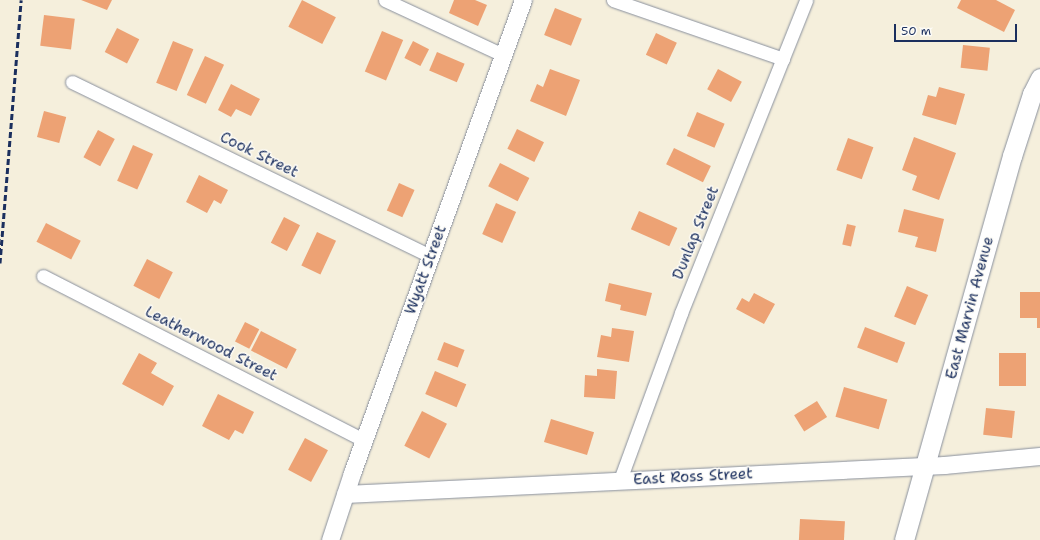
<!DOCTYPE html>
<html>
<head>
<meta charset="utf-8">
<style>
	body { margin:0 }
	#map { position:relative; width:1040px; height:540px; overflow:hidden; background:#f5efdc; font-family:"Shantell Sans",sans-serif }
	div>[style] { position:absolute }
	.building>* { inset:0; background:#eda274; transform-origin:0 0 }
	.roads { filter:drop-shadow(0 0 1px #888f9d) drop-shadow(0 0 1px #888f9d) }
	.minor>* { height:13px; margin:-6.5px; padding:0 6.5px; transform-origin:6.5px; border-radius:6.5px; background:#fff }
	.tertiary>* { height:17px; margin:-8.5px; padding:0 8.5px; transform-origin:8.5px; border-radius:8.5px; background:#fff }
	.secondary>* { height:19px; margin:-9.5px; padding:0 9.5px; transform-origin:9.5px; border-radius:9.5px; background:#fff }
	.rail>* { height:3px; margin-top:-1.5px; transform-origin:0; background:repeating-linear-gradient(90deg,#1b2f5e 0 6px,transparent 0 9px) }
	span { translate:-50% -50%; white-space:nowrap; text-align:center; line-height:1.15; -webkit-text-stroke:3px #fdfcf7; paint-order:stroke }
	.street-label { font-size:15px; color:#1b2f5e }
	.scale { position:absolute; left:894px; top:24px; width:123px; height:18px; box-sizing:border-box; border:2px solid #1b2f5e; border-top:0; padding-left:5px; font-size:12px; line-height:14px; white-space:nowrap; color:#1b2f5e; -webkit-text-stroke:3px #fdfcf7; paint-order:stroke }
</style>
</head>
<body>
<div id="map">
	<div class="building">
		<i style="clip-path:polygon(81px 0,112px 0,107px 10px)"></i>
		<i style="left:302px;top:0;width:38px;height:30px;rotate:27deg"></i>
		<i style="clip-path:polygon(454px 0,475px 0,487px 5px,478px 26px,449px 13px)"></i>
		<i style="clip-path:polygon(961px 0,996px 0,1015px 10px,1004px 32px,957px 8px)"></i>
		<i style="left:555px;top:8px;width:29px;height:29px;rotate:22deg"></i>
		<i style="left:44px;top:15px;width:31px;height:31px;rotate:7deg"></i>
		<i style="left:117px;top:28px;width:25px;height:27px;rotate:27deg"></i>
		<i style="left:382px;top:31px;width:23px;height:44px;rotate:23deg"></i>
		<i style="left:656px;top:33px;width:23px;height:24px;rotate:25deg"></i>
		<i style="left:173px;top:41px;width:22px;height:45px;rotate:22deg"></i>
		<i style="left:413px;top:41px;width:18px;height:19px;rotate:27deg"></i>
		<i style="left:963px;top:45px;width:27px;height:23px;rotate:6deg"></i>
		<i style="left:437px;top:52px;width:30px;height:20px;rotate:23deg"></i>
		<i style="left:205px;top:56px;width:21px;height:43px;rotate:25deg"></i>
		<i style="clip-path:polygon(550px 69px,580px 80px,566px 116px,530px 101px,537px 84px,543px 87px)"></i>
		<i style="left:718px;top:69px;width:27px;height:23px;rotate:28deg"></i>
		<i style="clip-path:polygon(231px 84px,260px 99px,251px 116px,236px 109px,231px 117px,218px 110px)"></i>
		<i style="clip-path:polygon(939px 87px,965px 94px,956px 125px,922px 115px,928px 95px,936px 97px)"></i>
		<i style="left:44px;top:111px;width:23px;height:27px;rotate:15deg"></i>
		<i style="left:697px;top:112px;width:30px;height:26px;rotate:23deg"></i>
		<i style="left:517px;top:129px;width:30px;height:22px;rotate:26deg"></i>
		<i style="left:98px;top:130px;width:19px;height:31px;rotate:28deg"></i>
		<i style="clip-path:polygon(914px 137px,956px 153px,939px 200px,912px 190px,917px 176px,902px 170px)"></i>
		<i style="left:848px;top:138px;width:27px;height:34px;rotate:20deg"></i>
		<i style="left:133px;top:145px;width:22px;height:39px;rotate:24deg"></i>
		<i style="left:674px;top:148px;width:41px;height:18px;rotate:26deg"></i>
		<i style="left:500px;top:163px;width:33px;height:26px;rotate:27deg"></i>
		<i style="clip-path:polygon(199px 175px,228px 190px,221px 204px,214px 200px,207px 213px,186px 202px)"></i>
		<i style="left:399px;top:183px;width:17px;height:30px;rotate:24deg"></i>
		<i style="left:496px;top:203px;width:22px;height:34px;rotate:24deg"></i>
		<i style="clip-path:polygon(904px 209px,944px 219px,936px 252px,915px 247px,918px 237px,898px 232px)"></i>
		<i style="left:639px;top:211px;width:42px;height:20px;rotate:24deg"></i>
		<i style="left:284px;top:217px;width:18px;height:29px;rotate:27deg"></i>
		<i style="left:46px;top:223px;width:39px;height:21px;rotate:27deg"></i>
		<i style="left:847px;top:224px;width:9px;height:21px;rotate:13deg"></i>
		<i style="left:317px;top:232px;width:21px;height:37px;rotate:25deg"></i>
		<i style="left:147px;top:259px;width:29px;height:30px;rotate:27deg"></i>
		<i style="clip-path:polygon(609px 283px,652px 293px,646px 316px,620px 310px,621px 305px,605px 301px)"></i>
		<i style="left:907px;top:286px;width:23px;height:33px;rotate:23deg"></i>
		<i style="clip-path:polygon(1020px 292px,1040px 292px,1040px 328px,1037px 328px,1037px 318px,1020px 318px)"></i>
		<i style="clip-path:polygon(754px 293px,775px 304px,764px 324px,736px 309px,742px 298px,749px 302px)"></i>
		<i style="left:245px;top:322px;width:16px;height:22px;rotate:27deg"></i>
		<i style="left:865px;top:327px;width:43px;height:22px;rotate:21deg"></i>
		<i style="clip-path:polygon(612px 328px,634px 331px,629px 362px,597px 357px,601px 335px,611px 337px)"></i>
		<i style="left:261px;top:331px;width:40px;height:22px;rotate:27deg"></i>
		<i style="left:444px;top:342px;width:22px;height:19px;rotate:21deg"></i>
		<i style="clip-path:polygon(139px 353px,157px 363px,151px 373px,174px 386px,163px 406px,122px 384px)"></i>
		<i style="left:1026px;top:353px;width:33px;height:27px;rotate:90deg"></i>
		<i style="clip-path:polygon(597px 369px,617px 371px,615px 399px,584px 397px,585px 375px,597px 376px)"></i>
		<i style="left:435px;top:371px;width:34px;height:25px;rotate:23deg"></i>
		<i style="left:844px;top:387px;width:45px;height:31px;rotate:16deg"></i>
		<i style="clip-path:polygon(218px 394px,254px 412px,243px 434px,235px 430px,229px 440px,202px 426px)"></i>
		<i style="left:817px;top:401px;width:19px;height:27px;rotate:58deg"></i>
		<i style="left:986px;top:408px;width:29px;height:27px;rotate:6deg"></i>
		<i style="left:422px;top:411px;width:28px;height:39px;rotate:27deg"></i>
		<i style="left:551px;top:419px;width:45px;height:24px;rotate:17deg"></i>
		<i style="left:305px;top:438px;width:26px;height:36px;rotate:28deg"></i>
		<i style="left:800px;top:519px;width:45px;height:21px;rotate:3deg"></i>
	</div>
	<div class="roads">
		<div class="minor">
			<i style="left:385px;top:0;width:130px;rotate:25deg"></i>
			<i style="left:613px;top:0;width:180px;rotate:19.1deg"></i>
			<i style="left:72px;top:82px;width:399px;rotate:25.9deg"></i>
			<i style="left:43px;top:276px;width:362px;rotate:27.1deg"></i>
			<i style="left:620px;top:480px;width:178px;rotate:-69.9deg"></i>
			<i style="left:681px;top:313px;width:337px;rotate:-68.2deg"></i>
		</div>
		<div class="tertiary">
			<i style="left:345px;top:494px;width:600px;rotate:-2.77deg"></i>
			<i style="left:944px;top:465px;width:96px;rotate:-5.4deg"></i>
			<i style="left:330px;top:540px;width:71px;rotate:-71.8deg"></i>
			<i style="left:352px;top:473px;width:503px;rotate:-70.12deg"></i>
		</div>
		<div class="secondary">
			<i style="left:904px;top:540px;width:399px;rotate:-74.3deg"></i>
			<i style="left:1012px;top:156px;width:65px;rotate:-72.1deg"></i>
			<i style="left:1032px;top:94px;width:18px;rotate:-63deg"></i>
		</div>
	</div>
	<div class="rail">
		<i style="left:0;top:263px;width:264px;rotate:-85.4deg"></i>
	</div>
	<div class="street-label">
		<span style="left:259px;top:155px;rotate:26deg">Cook Street</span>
		<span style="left:696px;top:233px;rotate:-68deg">Dunlap Street</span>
		<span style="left:426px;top:270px;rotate:-70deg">Wyatt Street</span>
		<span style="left:970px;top:308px;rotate:-75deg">East Marvin Avenue</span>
		<span style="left:211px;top:344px;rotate:27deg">Leatherwood Street</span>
		<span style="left:693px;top:477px;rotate:-3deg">East Ross Street</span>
	</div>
	<div class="scale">50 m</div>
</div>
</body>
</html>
